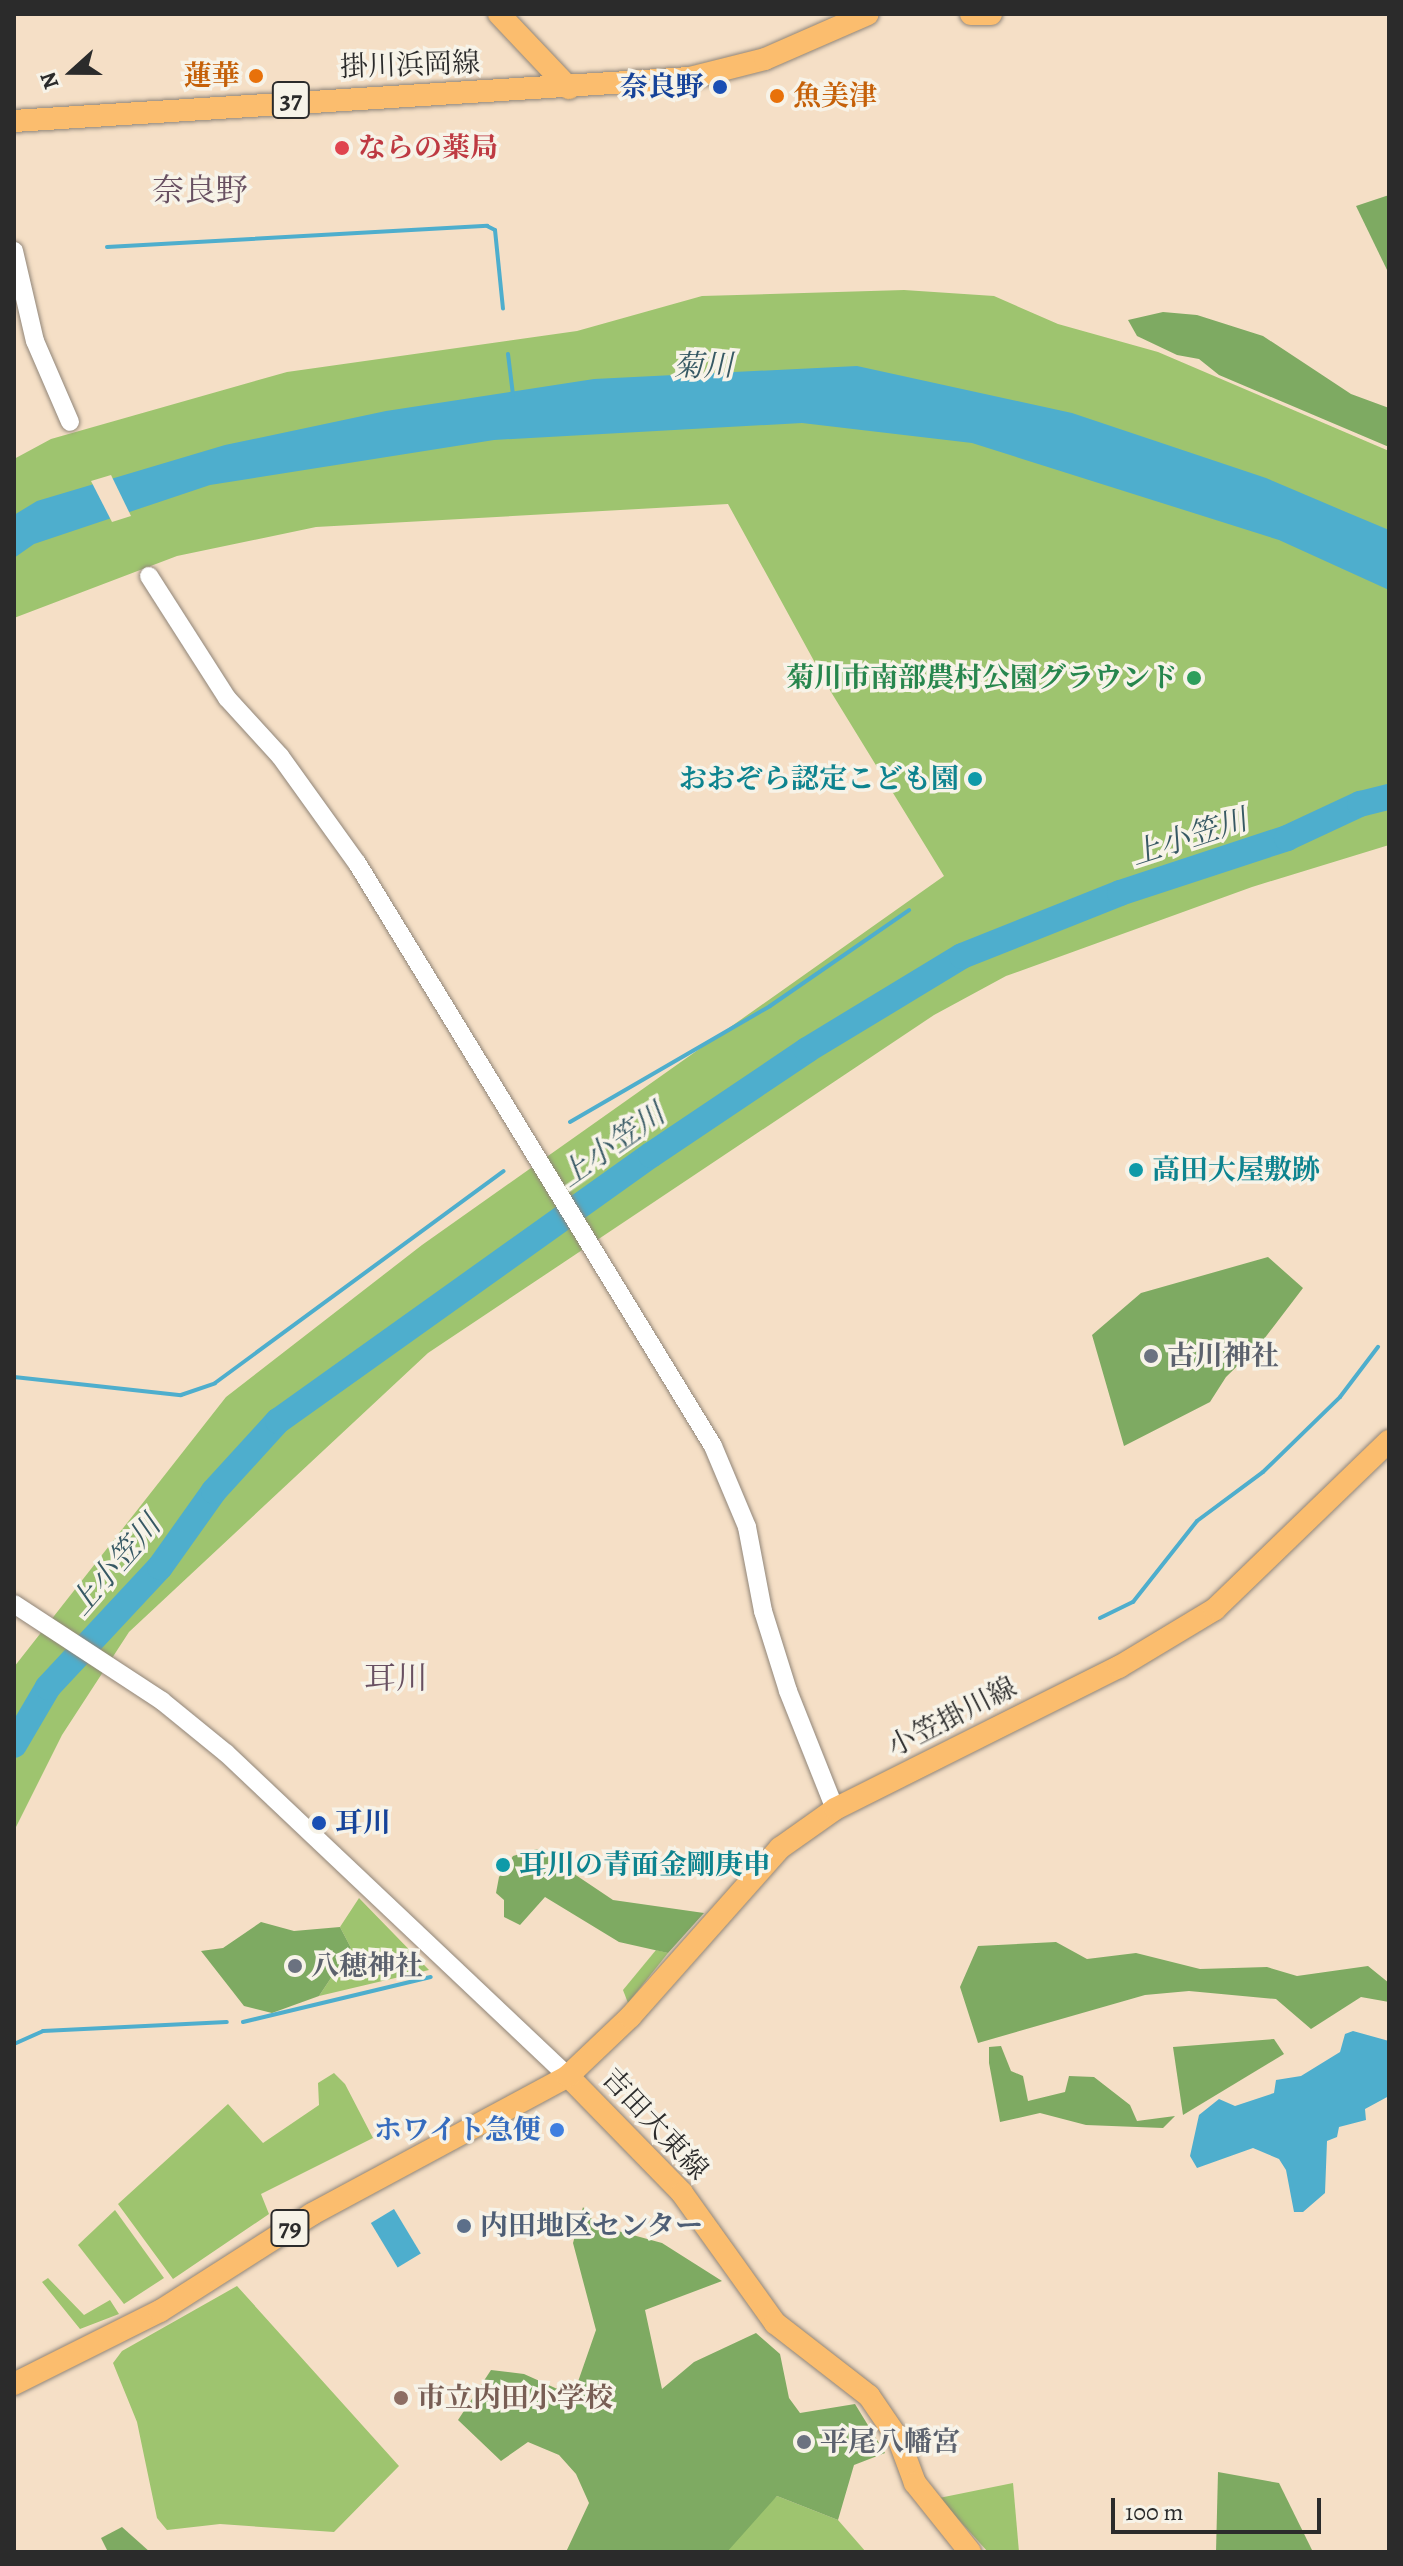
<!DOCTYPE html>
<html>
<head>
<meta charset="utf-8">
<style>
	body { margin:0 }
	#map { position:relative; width:1403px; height:2566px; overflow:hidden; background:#f5dfc6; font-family:Alegreya,"Noto Serif JP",serif }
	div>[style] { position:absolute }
	.green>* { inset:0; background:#9ec46f }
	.forest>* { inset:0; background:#7eaa62 }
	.water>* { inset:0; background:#4eaecd; transform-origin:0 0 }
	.pier>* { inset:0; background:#f5dfc6 }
	.stream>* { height:4px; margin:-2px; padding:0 2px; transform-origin:2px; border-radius:2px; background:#4eaecd }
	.river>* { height:26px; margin:-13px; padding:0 13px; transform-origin:13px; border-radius:13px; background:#4eaecd }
	.roads { filter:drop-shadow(0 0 2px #908578) drop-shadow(0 0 2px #908578) }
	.minor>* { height:18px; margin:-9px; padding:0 9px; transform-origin:9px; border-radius:9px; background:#fff }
	.major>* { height:22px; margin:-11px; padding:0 11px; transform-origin:11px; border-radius:11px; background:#fbbd6e }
	.dots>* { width:22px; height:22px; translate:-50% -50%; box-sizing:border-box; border:4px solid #f7f3e8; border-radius:50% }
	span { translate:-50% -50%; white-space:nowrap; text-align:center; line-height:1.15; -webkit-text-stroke:7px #f7f3e8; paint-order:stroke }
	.shield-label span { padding:2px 6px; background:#f7f3e8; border:2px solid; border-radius:6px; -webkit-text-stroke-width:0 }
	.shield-label { font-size:26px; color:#2b2b2b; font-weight:700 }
	.street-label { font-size:28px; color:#2b2b2b }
	.food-label { font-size:28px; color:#c56008; font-weight:700 }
	.right { translate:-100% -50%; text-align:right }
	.left { translate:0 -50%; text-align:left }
	.transit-label { font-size:28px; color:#164399; font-weight:700 }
	.health-label { font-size:28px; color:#be3a42; font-weight:700 }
	.leisure-label { font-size:28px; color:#27864d; font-weight:700 }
	.culture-label { font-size:28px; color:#0d838f; font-weight:700 }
	.worship-label { font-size:28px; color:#5b616d; font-weight:700 }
	.shop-label { font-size:28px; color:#366cbe; font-weight:700 }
	.service-label { font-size:28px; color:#4e5e75; font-weight:700 }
	.education-label { font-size:28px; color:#785e54; font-weight:700 }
	.water-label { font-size:30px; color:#375964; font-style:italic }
	.quarter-label { font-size:32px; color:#685061 }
	.frame { position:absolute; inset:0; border:16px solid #2b2b2b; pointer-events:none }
	.north { position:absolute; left:32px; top:32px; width:80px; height:80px; -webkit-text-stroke:6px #f7f3e8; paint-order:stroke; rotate:249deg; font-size:22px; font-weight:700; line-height:32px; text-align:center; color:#2b2b2b }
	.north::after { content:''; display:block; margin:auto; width:28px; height:36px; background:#2b2b2b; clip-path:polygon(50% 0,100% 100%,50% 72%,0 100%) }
	.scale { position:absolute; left:1111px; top:2498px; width:210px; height:36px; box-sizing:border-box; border:4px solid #2b2b2b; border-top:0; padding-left:10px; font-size:24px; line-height:28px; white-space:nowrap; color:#2b2b2b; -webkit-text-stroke:6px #f7f3e8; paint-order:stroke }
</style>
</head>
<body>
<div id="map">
	<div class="green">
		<i style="clip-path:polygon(904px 290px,994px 296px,1058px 324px,1158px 352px,1389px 451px,1389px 845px,1252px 887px,1006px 976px,934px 1015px,428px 1353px,129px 1632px,62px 1735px,14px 1831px,14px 1667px,226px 1397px,422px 1245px,944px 876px,831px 692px,728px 504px,316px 527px,177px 556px,14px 618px,14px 459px,51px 439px,287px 372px,577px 331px,702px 296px)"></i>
		<i style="clip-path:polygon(359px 1898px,429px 1970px,319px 1996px,351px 1948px,340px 1927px)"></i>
		<i style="clip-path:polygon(656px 1950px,668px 1953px,628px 2003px,623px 1990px)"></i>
		<i style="clip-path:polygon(334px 2073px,345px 2084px,373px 2138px,261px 2194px,269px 2214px,173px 2279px,118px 2204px,228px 2104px,263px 2143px,319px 2105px,318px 2083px)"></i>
		<i style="clip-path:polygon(115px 2210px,164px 2278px,124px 2304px,78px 2245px)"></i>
		<i style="clip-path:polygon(48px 2278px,84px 2315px,110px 2300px,119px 2314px,80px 2329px,42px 2282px)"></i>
		<i style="clip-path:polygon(237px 2286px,399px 2466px,334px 2532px,220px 2524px,167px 2530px,157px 2518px,137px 2422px,113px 2363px,122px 2351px)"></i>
		<i style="clip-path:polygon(1013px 2483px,1019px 2552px,988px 2552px,939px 2498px)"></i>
		<i style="clip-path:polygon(777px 2496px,838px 2520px,866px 2552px,715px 2552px)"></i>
	</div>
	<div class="forest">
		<i style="clip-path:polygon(1389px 195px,1389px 274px,1356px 206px)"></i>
		<i style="clip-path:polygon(1163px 312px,1197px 315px,1263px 336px,1351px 394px,1389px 408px,1389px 447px,1219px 375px,1199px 359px,1177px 355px,1137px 336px,1128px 320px)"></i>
		<i style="clip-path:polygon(1268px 1257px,1303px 1288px,1261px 1343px,1226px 1377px,1210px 1402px,1124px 1446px,1092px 1335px,1141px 1293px)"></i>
		<i style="clip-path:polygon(537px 1849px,613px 1900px,704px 1913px,668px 1953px,619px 1942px,545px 1897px,520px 1925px,504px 1917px,504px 1900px,496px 1893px,499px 1877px,513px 1856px)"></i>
		<i style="clip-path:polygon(261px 1922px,294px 1931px,340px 1927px,351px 1948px,319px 1996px,272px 2013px,244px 2006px,201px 1951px,223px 1948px)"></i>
		<i style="clip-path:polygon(1056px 1942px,1087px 1959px,1136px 1953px,1200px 1969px,1267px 1967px,1297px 1976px,1368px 1966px,1389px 1983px,1389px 2002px,1361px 1997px,1311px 2029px,1276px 1999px,1189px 1991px,1145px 1995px,978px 2043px,960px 1987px,978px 1946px)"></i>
		<i style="clip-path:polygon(1274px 2039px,1284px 2054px,1183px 2115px,1173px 2047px)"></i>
		<i style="clip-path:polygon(1001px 2046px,1011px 2071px,1023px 2076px,1028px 2101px,1065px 2092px,1069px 2076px,1094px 2077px,1130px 2105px,1137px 2121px,1175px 2116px,1163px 2128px,1086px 2125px,1040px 2113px,1000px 2122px,989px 2063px,989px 2047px)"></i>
		<i style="clip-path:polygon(583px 2207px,596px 2225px,662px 2243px,722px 2281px,645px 2310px,662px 2389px,694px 2362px,756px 2333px,780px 2354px,789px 2398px,800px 2413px,855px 2404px,885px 2453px,854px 2465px,838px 2520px,777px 2496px,727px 2552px,566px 2552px,589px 2503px,576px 2474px,559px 2455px,528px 2442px,501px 2461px,458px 2420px,491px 2370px,524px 2374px,573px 2396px,596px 2330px,573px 2243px)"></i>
		<i style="clip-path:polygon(1218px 2472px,1279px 2483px,1313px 2552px,1216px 2552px)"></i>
		<i style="clip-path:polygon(122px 2527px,150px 2552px,108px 2552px,101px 2538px)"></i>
	</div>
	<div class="water">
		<i style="clip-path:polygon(857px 366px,1072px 413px,1266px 478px,1346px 512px,1389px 530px,1389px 590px,1279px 540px,972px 443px,802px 423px,494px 440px,210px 485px,34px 544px,14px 558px,14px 515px,37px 501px,225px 445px,386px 411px,594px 379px)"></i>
		<i style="clip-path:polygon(1353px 2031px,1389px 2041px,1389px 2096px,1365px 2109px,1366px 2120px,1339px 2127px,1337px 2137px,1327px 2141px,1325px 2193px,1303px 2212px,1294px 2212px,1286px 2170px,1279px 2159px,1253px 2148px,1197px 2168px,1190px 2156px,1199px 2115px,1219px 2099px,1235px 2106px,1274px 2093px,1276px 2080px,1301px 2076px,1340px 2052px,1345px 2034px)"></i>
		<i style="left:394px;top:2209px;width:52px;height:27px;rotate:59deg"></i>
	</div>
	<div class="pier">
		<i style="clip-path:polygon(111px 475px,131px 516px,112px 522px,91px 481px)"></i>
	</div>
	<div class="stream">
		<i style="left:107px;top:247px;width:381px;rotate:-3.2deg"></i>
		<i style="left:487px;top:226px;width:9px;rotate:27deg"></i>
		<i style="left:495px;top:230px;width:79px;rotate:84.2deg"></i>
		<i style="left:508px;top:354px;width:41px;rotate:83deg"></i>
		<i style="left:570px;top:1122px;width:231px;rotate:-30.1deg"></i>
		<i style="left:770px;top:1006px;width:169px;rotate:-34.6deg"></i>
		<i style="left:14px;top:1377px;width:168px;rotate:6.2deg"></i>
		<i style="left:181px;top:1395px;width:36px;rotate:-19deg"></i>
		<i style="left:215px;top:1383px;width:358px;rotate:-36.3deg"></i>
		<i style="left:1100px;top:1618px;width:37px;rotate:-26deg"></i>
		<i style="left:1133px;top:1602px;width:103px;rotate:-51.7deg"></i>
		<i style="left:1197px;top:1521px;width:82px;rotate:-36.6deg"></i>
		<i style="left:1263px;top:1472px;width:107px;rotate:-44.2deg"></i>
		<i style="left:1340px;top:1397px;width:63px;rotate:-52.8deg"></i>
		<i style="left:243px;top:2022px;width:193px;rotate:-13.5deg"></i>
		<i style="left:14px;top:2044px;width:32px;rotate:-24deg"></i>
		<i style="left:43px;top:2031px;width:184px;rotate:-2.8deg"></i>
	</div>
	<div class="river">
		<i style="left:14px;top:1745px;width:67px;rotate:-59.6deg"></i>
		<i style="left:48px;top:1687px;width:164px;rotate:-47deg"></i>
		<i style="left:160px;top:1567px;width:93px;rotate:-54.6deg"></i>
		<i style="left:214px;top:1491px;width:95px;rotate:-47.6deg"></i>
		<i style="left:278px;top:1421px;width:458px;rotate:-35.5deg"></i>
		<i style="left:651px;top:1155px;width:188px;rotate:-33.9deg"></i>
		<i style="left:807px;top:1050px;width:181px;rotate:-31.2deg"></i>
		<i style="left:962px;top:956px;width:170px;rotate:-21.7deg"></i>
		<i style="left:1120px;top:893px;width:176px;rotate:-18.2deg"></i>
		<i style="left:1287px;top:838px;width:81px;rotate:-25deg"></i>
		<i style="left:1360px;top:804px;width:30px;rotate:-14deg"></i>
	</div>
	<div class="roads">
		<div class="minor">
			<i style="left:14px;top:251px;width:92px;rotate:76.9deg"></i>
			<i style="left:35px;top:341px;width:88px;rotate:66.6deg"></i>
			<i style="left:149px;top:576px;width:145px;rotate:57.4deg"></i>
			<i style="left:227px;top:698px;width:79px;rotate:47.6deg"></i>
			<i style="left:280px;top:756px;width:132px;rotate:54.3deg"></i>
			<i style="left:357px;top:863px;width:683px;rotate:58.59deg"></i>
			<i style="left:713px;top:1446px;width:88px;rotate:67.2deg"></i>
			<i style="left:747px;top:1527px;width:86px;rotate:79.2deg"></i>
			<i style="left:763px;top:1611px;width:84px;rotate:72.6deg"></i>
			<i style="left:788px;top:1691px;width:127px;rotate:68.3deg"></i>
			<i style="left:14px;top:1604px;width:177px;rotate:33.2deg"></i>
			<i style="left:162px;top:1701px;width:82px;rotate:39.1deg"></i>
			<i style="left:226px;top:1753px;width:470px;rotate:43.4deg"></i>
		</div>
		<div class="major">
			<i style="left:499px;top:14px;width:102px;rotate:46.6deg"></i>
			<i style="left:971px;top:14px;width:20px"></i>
			<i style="left:14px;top:121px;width:677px;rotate:-3.64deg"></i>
			<i style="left:690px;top:78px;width:77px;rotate:-14.2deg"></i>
			<i style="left:765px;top:59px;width:112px;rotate:-23.6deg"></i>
			<i style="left:568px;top:2076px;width:163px;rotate:45.7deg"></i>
			<i style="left:682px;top:2193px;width:160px;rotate:54.4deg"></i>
			<i style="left:775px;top:2323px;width:119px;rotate:37.8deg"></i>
			<i style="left:869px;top:2396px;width:53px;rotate:55.7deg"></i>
			<i style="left:899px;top:2440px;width:46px;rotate:69.6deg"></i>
			<i style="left:915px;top:2483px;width:88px;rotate:51.4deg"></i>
			<i style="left:14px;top:2384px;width:163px;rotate:-26.6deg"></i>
			<i style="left:160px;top:2311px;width:180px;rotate:-32.5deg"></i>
			<i style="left:312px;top:2214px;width:291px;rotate:-28.3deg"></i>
			<i style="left:568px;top:2076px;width:86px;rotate:-43.6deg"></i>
			<i style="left:630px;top:2017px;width:226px;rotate:-48.4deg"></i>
			<i style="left:780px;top:1848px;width:67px;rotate:-35.3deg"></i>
			<i style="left:835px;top:1809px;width:318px;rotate:-26.6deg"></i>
			<i style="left:1119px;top:1667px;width:112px;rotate:-31.1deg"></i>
			<i style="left:1215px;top:1609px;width:242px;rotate:-44deg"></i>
		</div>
	</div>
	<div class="dots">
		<i style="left:256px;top:76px;background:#e8710a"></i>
		<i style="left:720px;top:87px;background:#1a4fb4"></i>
		<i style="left:777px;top:96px;background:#e8710a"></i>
		<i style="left:342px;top:148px;background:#e0444e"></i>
		<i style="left:1194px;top:678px;background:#2e9e5b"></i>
		<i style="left:975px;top:779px;background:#0f9aa8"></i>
		<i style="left:1136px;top:1170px;background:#0f9aa8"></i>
		<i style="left:1151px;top:1356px;background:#6b7280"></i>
		<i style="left:319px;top:1823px;background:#1a4fb4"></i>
		<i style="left:503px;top:1865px;background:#0f9aa8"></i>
		<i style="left:295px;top:1966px;background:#6b7280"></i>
		<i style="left:557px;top:2130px;background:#3f7fe0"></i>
		<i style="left:464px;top:2226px;background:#5c6f8a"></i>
		<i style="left:401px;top:2398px;background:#8d6e63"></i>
		<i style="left:804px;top:2442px;background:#6b7280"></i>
	</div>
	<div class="shield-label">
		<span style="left:291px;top:100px">37</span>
		<span style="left:290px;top:2228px">79</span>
	</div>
	<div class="street-label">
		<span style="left:410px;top:65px;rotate:-2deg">掛川浜岡線</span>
		<span style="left:952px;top:1717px;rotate:-27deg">小笠掛川線</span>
		<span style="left:655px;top:2124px;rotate:47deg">吉田大東線</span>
	</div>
	<div class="food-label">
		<span class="right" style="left:240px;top:76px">蓮華</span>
		<span class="left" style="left:793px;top:96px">魚美津</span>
	</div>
	<div class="transit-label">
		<span class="right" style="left:704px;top:87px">奈良野</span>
		<span class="left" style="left:335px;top:1823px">耳川</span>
	</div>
	<div class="health-label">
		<span class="left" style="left:358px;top:148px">ならの薬局</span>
	</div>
	<div class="leisure-label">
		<span class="right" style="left:1178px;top:678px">菊川市南部農村公園グラウンド</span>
	</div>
	<div class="culture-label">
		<span class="right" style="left:959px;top:779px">おおぞら認定こども園</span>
		<span class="left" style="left:1152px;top:1170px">高田大屋敷跡</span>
		<span class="left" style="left:519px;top:1865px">耳川の青面金剛庚申</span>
	</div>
	<div class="worship-label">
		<span class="left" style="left:1167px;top:1356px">古川神社</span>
		<span class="left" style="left:311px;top:1966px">八穂神社</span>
		<span class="left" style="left:820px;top:2442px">平尾八幡宮</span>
	</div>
	<div class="shop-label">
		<span class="right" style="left:541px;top:2130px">ホワイト急便</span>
	</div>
	<div class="service-label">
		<span class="left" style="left:480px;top:2226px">内田地区センター</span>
	</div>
	<div class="education-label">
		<span class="left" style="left:417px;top:2398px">市立内田小学校</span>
	</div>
	<div class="water-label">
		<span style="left:703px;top:366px;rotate:-1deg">菊川</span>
		<span style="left:1189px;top:837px;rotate:-18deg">上小笠川</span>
		<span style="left:612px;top:1145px;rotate:-35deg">上小笠川</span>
		<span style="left:115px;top:1565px;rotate:-49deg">上小笠川</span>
	</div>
	<div class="quarter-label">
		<span style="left:200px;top:190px">奈良野</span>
		<span style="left:396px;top:1678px">耳川</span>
	</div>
	<div class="frame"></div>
	<div class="north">N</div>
	<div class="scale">100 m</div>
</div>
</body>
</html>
